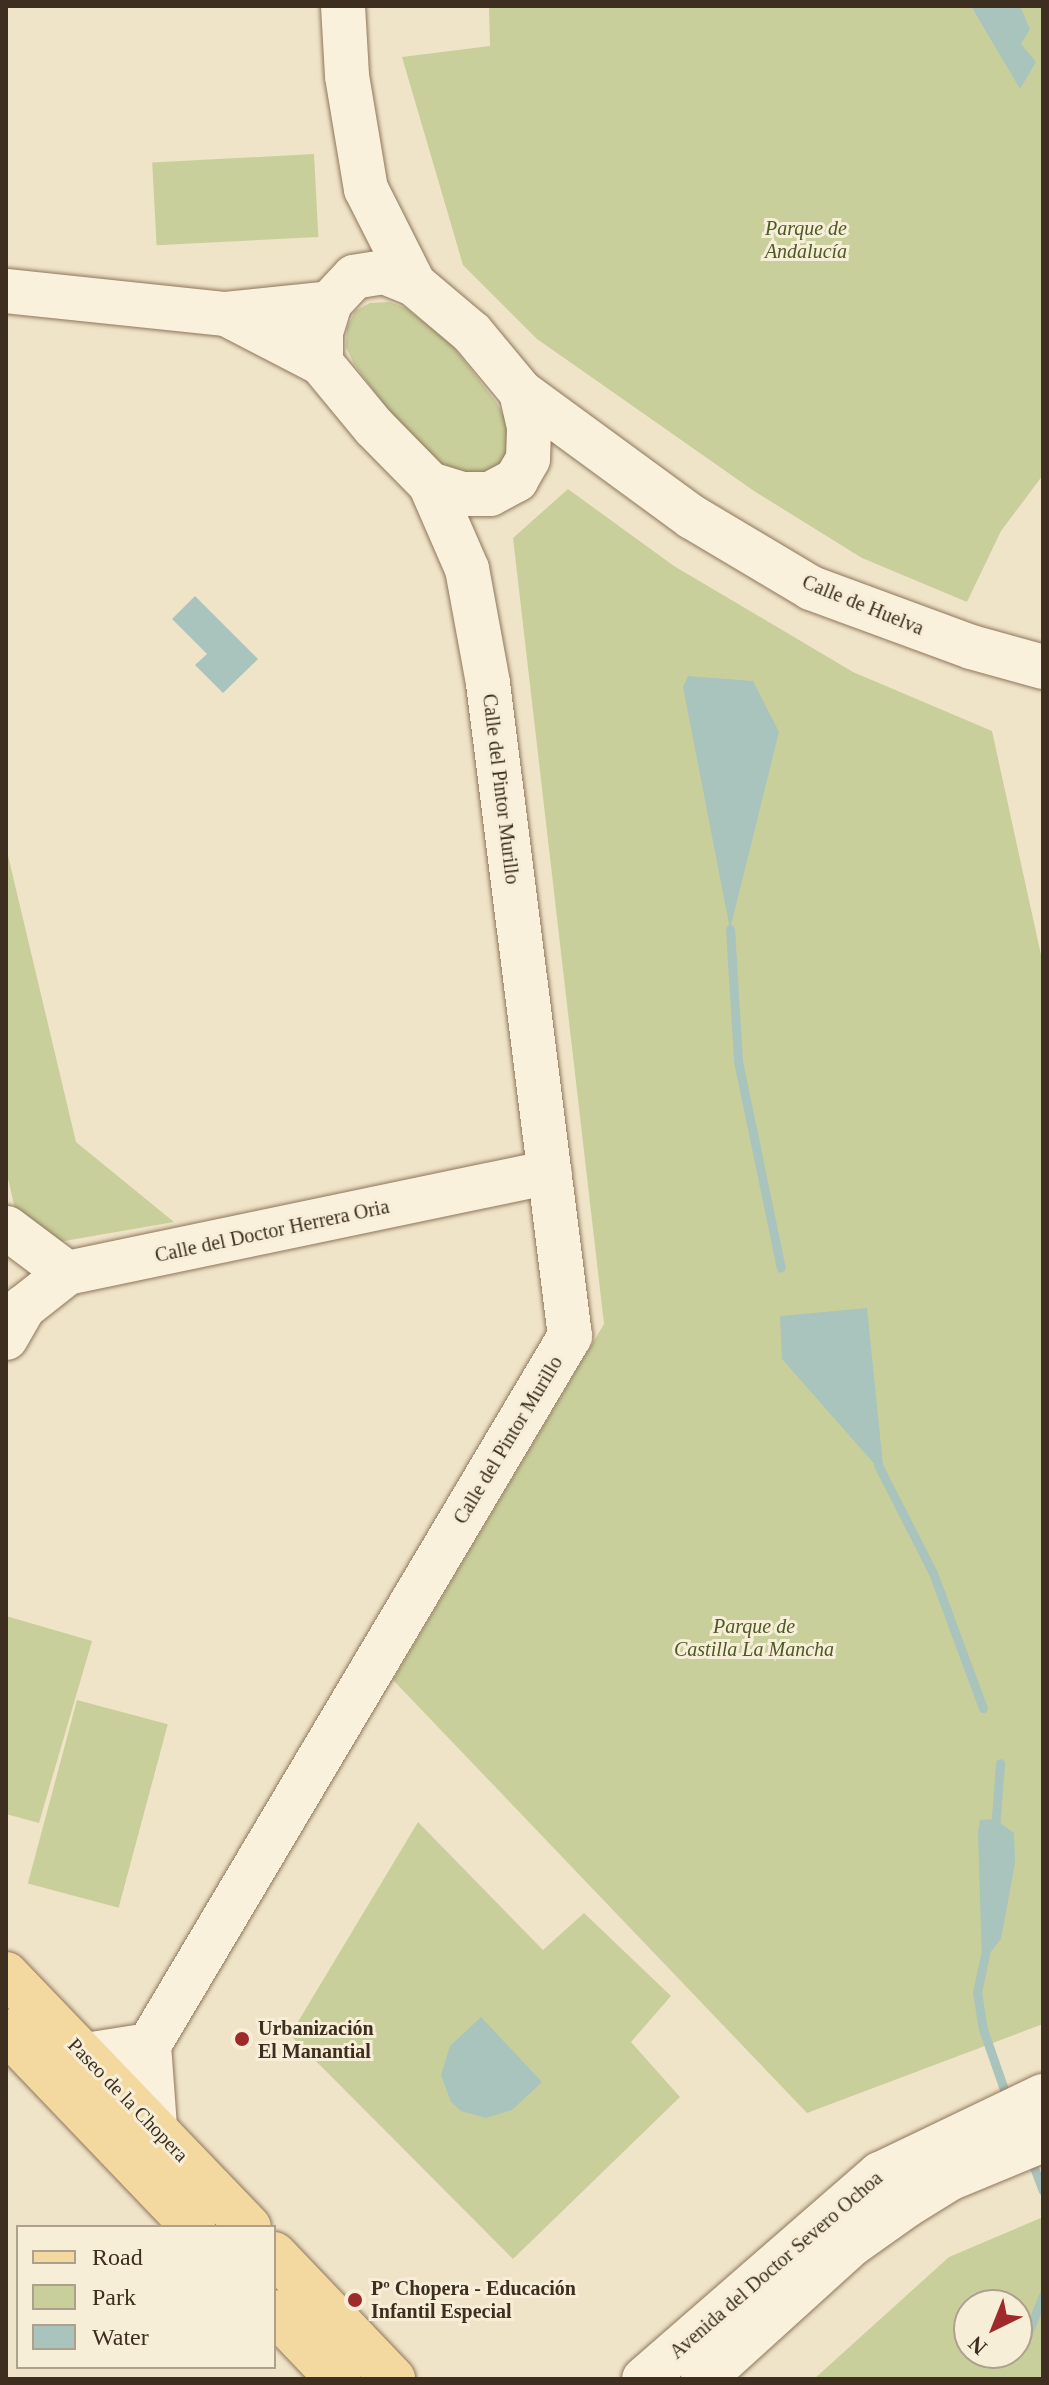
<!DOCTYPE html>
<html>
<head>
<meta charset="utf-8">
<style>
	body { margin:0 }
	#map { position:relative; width:1049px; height:2385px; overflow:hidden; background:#f0e4c8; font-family:"Times New Roman",serif }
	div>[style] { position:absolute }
	.green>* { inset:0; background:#c9cf9b; transform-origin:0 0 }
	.water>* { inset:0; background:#a9c4bc }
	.stream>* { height:9px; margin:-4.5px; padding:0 4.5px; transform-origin:4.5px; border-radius:4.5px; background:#a9c4bc }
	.roads { filter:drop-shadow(0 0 2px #8d765c) drop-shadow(0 0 2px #8d765c) }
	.minor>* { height:44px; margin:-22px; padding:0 22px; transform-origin:22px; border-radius:22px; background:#faf1dc }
	.major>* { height:44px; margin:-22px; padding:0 22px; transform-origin:22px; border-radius:22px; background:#f3d9a0 }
	.dots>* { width:22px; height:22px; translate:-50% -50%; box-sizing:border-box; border:4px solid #f7eed8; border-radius:50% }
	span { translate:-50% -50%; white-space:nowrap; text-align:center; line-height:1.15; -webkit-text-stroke:6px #f7eed8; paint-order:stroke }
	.park-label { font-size:20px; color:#4d5a26; font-style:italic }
	.street-label { font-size:20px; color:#3d2e20 }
	.poi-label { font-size:20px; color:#3d2e20; font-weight:700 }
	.left { translate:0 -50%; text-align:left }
	.frame { position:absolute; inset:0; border:8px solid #3d2e20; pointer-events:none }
	.legend { position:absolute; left:16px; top:2225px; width:260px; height:144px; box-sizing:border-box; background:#f7eed8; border:2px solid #ada18e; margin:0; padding:10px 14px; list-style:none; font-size:24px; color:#3d2e20 }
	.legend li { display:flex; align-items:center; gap:16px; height:40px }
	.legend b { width:40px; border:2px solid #ada18e }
	.north { position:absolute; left:953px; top:2289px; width:80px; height:80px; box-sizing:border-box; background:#f7eed8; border:2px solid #ada18e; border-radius:50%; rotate:223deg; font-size:22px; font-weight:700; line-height:32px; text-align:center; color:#3d2e20 }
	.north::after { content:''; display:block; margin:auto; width:28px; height:36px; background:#9e2a2b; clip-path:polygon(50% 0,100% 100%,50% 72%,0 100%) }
</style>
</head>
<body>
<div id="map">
	<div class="green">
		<i style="clip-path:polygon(489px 6px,1043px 6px,1043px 475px,1001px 531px,967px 602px,862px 558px,754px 491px,537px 339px,463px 265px,402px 57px,490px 46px)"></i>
		<i style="left:314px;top:154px;width:83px;height:162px;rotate:87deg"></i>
		<i style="clip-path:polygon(389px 302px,406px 308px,451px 344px,496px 402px,507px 422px,512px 442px,505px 460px,492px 473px,471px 477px,448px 469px,432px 457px,404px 432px,354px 364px,346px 347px,347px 328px,355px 311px,370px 303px)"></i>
		<i style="clip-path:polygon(568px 489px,674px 566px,853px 672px,992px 731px,1043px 964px,1043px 2024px,807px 2113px,393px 1680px,604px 1324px,513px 538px)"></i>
		<i style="clip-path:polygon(6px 847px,76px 1142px,174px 1222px,24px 1248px,6px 1170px)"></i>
		<i style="clip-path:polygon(6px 1616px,92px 1641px,39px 1823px,6px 1814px)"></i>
		<i style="left:77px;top:1700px;width:94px;height:190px;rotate:15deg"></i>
		<i style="clip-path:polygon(418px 1822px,543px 1950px,584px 1913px,671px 1996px,631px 2042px,680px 2097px,513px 2259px,290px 2035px)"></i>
		<i style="clip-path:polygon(evenodd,1043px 2217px,1043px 2379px,814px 2379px,949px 2257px,1043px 2217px,969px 2305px,1017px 2305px,1017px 2353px,969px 2353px,969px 2305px)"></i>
	</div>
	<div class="water">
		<i style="clip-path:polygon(971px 6px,1020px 6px,1030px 29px,1021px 44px,1036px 62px,1020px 89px)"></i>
		<i style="clip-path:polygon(195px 596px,258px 659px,223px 693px,195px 665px,207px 654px,172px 619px)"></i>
		<i style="clip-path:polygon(688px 676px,753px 681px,779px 732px,730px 929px,683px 687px)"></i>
		<i style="clip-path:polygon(867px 1308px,884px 1475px,782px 1359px,780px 1316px)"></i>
		<i style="clip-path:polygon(995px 1819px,1014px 1833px,1015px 1863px,1001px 1939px,982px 1963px,978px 1832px,980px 1820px)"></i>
		<i style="clip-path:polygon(481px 2017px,542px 2082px,512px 2110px,486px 2118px,461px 2111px,451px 2102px,441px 2075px,450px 2046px)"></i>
	</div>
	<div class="stream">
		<i style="left:730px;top:929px;width:132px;rotate:86.5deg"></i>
		<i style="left:738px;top:1061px;width:211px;rotate:78.3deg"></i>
		<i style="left:878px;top:1465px;width:121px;rotate:63deg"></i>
		<i style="left:933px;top:1573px;width:144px;rotate:69.7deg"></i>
		<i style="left:995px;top:1830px;width:67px;rotate:-85.7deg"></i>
		<i style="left:985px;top:1955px;width:38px;rotate:102deg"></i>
		<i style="left:977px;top:1992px;width:37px;rotate:81deg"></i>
		<i style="left:983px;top:2029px;width:73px;rotate:70.8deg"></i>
		<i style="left:1030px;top:2157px;width:36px;rotate:69deg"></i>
		<i style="left:1023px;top:2346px;width:55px;rotate:-68.6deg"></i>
	</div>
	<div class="roads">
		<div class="minor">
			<i style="left:343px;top:6px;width:70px;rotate:86.7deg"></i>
			<i style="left:347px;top:76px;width:115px;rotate:80.5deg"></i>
			<i style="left:366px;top:189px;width:106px;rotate:63.2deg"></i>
			<i style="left:6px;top:291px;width:221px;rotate:6deg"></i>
			<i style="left:226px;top:314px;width:105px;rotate:-6deg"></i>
			<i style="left:226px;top:314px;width:107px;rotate:27.3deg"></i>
			<i style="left:321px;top:363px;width:83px;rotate:50.4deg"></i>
			<i style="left:374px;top:427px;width:80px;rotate:45.5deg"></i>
			<i style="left:430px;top:484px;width:34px;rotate:17deg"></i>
			<i style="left:462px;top:494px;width:28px"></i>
			<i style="left:490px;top:494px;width:30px;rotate:-28deg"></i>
			<i style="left:516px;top:480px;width:24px;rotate:-60deg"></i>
			<i style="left:528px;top:459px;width:32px;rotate:-88deg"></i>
			<i style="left:529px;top:427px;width:36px;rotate:-103deg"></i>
			<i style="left:521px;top:392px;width:77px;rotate:-129.7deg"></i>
			<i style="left:472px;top:333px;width:76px;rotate:-139.8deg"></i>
			<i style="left:414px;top:284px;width:32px;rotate:-158deg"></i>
			<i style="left:384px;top:272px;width:30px;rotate:171deg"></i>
			<i style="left:354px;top:277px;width:35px;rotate:133deg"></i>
			<i style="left:330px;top:303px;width:30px;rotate:107deg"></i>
			<i style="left:321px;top:332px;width:31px;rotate:90deg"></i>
			<i style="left:521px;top:392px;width:212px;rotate:36.2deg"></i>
			<i style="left:692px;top:517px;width:139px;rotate:30.8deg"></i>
			<i style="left:811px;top:588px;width:171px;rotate:20.2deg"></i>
			<i style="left:971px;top:647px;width:75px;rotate:15.5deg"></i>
			<i style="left:7px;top:1228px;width:75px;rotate:36.9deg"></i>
			<i style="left:67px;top:1273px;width:493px;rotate:-11.8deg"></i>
			<i style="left:6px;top:1338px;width:36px;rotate:-60deg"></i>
			<i style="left:24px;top:1307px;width:55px;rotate:-38.3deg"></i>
			<i style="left:149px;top:2045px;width:825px;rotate:-59.3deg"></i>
			<i style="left:570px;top:1336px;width:658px;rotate:-97.16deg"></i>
			<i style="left:488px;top:683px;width:116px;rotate:-100.4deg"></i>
			<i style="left:467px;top:569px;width:93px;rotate:-113.5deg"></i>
			<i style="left:86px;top:2055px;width:64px;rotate:-9deg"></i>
			<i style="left:149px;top:2045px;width:81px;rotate:85.8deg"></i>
			<i style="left:644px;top:2379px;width:313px;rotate:-41deg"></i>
			<i style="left:880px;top:2174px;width:181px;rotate:-25.6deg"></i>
			<i style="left:703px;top:2379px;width:201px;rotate:-42.2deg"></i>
			<i style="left:852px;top:2244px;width:67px;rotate:-35.3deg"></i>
			<i style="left:907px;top:2205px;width:49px;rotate:-31.8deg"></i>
			<i style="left:949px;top:2179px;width:102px;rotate:-22.5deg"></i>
		</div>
		<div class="major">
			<i style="left:6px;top:1974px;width:351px;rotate:46.2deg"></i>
			<i style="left:6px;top:2031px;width:271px;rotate:46.3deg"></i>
			<i style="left:274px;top:2254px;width:173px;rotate:46.4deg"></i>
			<i style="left:274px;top:2312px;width:93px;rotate:46.3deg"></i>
		</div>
	</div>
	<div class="dots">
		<i style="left:242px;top:2039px;background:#9e2a2b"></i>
		<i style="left:355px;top:2300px;background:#9e2a2b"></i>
	</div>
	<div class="park-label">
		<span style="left:806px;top:240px">Parque de<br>Andalucía</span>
		<span style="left:754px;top:1638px">Parque de<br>Castilla La Mancha</span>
	</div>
	<div class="street-label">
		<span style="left:863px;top:605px;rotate:22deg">Calle de Huelva</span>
		<span style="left:501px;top:789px;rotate:83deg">Calle del Pintor Murillo</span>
		<span style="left:272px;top:1231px;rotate:-12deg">Calle del Doctor Herrera Oria</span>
		<span style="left:508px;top:1440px;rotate:-59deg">Calle del Pintor Murillo</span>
		<span style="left:128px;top:2100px;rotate:46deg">Paseo de la Chopera</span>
		<span style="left:776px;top:2265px;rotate:-41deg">Avenida del Doctor Severo Ochoa</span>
	</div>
	<div class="poi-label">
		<span class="left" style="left:258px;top:2040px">Urbanización<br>El Manantial</span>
		<span class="left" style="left:371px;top:2300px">Pº Chopera - Educación<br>Infantil Especial</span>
	</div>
	<div class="frame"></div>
	<ul class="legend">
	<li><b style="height:10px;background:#f3d9a0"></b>Road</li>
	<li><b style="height:22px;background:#c9cf9b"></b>Park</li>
	<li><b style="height:22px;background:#a9c4bc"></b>Water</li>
	</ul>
	<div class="north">N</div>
</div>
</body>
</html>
